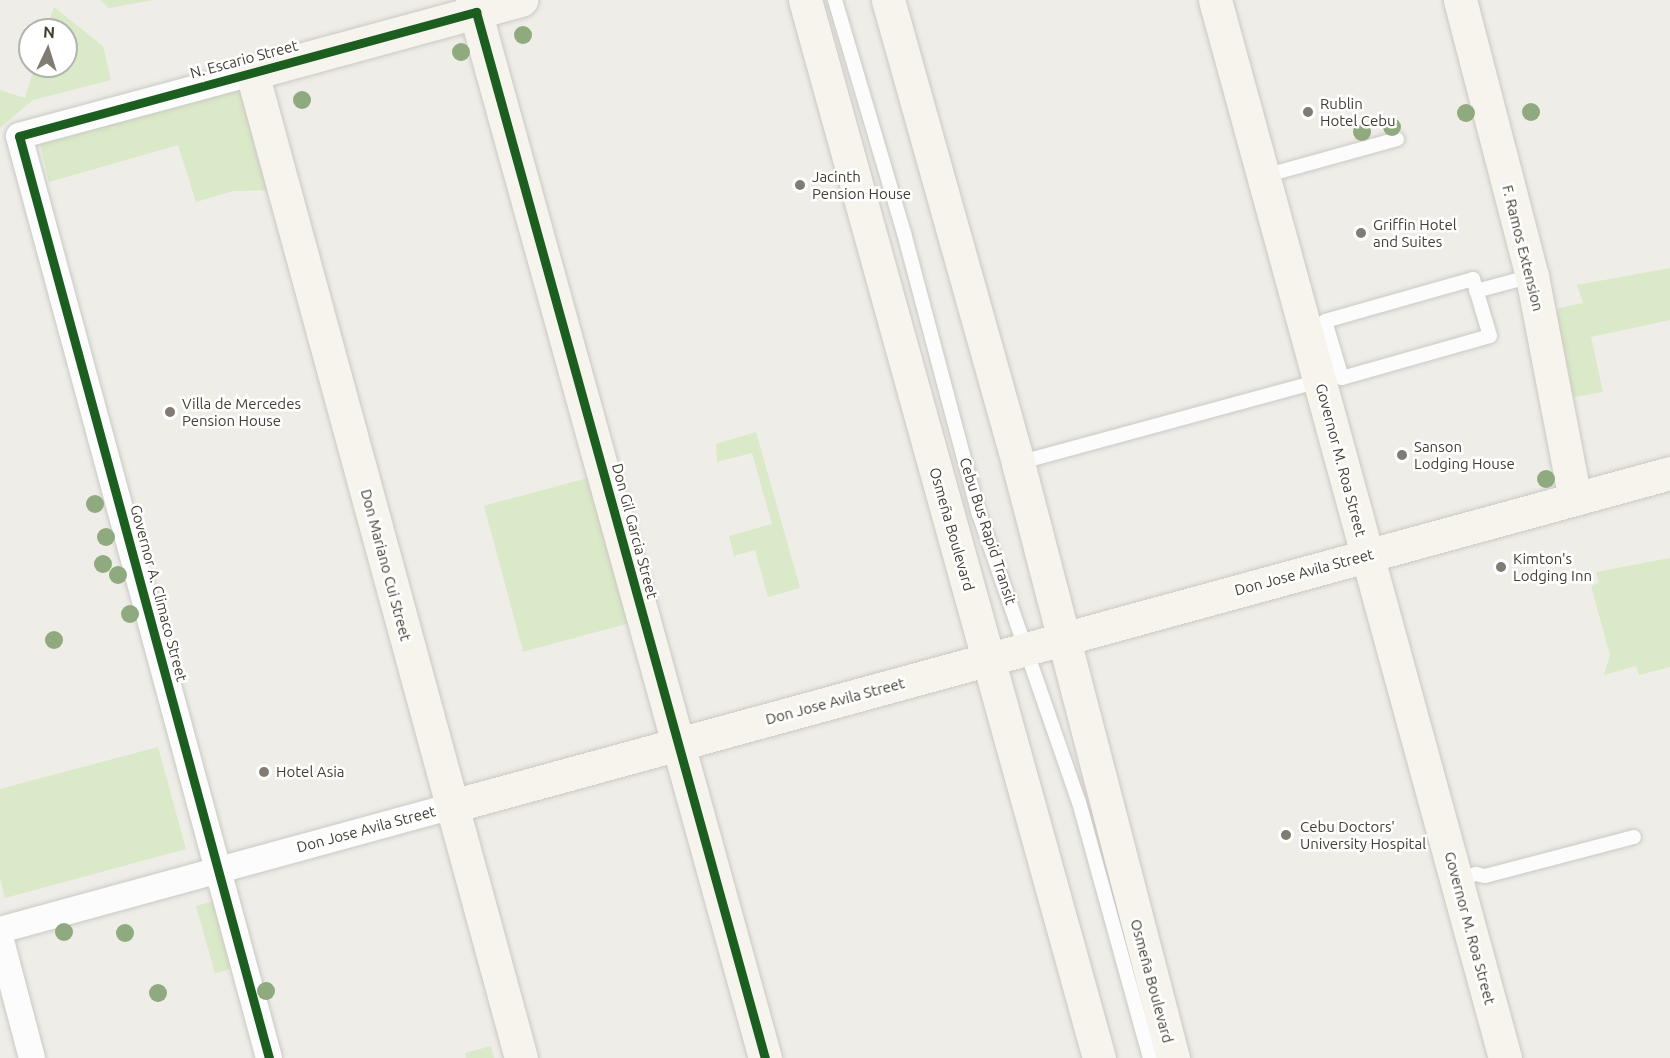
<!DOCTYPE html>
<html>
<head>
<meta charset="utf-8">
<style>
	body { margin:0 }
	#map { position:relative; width:1670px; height:1058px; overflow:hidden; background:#eeede8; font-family:Ubuntu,sans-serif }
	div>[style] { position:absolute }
	.green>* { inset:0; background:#dae9c8; transform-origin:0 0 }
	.roads { filter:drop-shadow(0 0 2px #cbc9c4) drop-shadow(0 0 2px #cbc9c4) }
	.lane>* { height:14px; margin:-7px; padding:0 7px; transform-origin:7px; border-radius:7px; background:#fcfcfc }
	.street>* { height:26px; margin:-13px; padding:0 13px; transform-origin:13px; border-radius:13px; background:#fcfcfc }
	.secondary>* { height:33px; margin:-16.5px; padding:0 16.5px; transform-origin:16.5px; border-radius:16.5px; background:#f6f4ed }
	.cycleway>* { height:9px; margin:-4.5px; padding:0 4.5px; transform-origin:4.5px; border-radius:4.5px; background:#1b5e20 }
	.trees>* { width:18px; height:18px; margin:-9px; border-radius:50%; background:#8faa7f }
	.dots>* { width:16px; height:16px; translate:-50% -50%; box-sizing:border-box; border:3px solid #fff; border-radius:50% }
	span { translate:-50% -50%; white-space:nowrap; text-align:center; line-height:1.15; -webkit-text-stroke:5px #fff; paint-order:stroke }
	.street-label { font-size:15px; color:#443e34 }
	.poi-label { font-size:15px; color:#443e34 }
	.left { translate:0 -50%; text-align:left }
	.north { position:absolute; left:18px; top:18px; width:60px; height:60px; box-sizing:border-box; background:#fff; border:2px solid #b4b2ae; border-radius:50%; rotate:4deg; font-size:16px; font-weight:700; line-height:24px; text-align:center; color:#443e34 }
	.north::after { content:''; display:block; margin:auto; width:21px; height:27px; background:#807b73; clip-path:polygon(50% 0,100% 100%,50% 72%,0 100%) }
</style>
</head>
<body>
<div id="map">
	<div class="green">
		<i style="clip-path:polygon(100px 0,153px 0,109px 8px)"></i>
		<i style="clip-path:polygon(54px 7px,103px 46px,111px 80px,33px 100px,0 128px,0 90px,25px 98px,35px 66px,66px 66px,66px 30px,46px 30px)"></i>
		<i style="clip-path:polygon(244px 88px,274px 190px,233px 191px,196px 202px,178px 145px,49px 182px,38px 134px)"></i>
		<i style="clip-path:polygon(1670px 268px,1670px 320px,1591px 337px,1603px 392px,1569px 398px,1551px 310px,1583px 303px,1577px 285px)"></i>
		<i style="clip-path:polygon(756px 432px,800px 588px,768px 597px,755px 550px,734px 556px,729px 536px,772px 524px,752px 453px,717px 462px,716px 444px)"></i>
		<i style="left:599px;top:475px;width:151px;height:119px;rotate:75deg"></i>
		<i style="clip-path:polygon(1670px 558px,1670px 667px,1639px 675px,1636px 666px,1604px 675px,1610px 655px,1591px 586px,1599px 583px,1596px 572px)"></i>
		<i style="clip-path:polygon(158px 747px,186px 849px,5px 898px,0 878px,0 789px)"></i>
		<i style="left:217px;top:900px;width:70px;height:22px;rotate:74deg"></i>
		<i style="clip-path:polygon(491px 1046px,494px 1058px,466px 1058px,465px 1053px)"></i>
	</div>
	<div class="roads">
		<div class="lane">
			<i style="left:835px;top:0;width:243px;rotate:73.5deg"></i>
			<i style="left:904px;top:233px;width:291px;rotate:75.1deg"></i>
			<i style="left:979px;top:514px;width:305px;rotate:70.9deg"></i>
			<i style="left:1079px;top:802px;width:266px;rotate:74.5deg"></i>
			<i style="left:1264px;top:176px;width:138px;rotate:-15.5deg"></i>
			<i style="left:1473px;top:279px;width:59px;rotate:73.4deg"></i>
			<i style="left:1490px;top:336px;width:154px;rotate:164.2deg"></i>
			<i style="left:1342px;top:378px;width:59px;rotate:-106.6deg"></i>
			<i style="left:1325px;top:321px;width:154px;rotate:-15.8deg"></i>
			<i style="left:1476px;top:291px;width:58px;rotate:-15deg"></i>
			<i style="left:1018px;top:463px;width:313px;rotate:-15.2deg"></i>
			<i style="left:1456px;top:880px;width:21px;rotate:-17deg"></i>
			<i style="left:1476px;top:874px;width:9px;rotate:13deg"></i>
			<i style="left:1485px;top:876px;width:154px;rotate:-14.7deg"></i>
		</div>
		<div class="street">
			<i style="left:252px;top:73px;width:241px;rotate:164.9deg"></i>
			<i style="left:19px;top:136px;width:955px;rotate:74.83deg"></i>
			<i style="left:0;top:930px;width:469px;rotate:-15.3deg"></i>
			<i style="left:0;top:937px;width:125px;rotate:75.2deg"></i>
		</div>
		<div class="secondary">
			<i style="left:472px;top:0;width:1098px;rotate:74.52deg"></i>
			<i style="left:805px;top:0;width:1098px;rotate:74.47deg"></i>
			<i style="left:888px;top:0;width:481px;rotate:74.3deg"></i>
			<i style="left:1018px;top:463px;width:615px;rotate:75.4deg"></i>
			<i style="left:1215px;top:0;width:1097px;rotate:74.67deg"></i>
			<i style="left:1460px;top:0;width:285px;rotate:75.4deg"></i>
			<i style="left:1532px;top:276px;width:227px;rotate:79.1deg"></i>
			<i style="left:452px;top:806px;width:1263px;rotate:-15.29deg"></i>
			<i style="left:521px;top:1058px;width:1021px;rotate:-105.27deg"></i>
			<i style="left:252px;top:73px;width:279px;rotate:-15.2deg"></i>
		</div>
	</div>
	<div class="cycleway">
		<i style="left:269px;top:1058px;width:955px;rotate:-105.17deg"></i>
		<i style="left:19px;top:136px;width:474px;rotate:-15.2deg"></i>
		<i style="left:476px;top:12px;width:1085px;rotate:74.56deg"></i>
	</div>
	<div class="trees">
		<i style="left:523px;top:35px"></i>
		<i style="left:461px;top:52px"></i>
		<i style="left:302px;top:100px"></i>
		<i style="left:1531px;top:112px"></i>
		<i style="left:1466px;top:113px"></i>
		<i style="left:1392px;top:127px"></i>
		<i style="left:1362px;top:132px"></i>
		<i style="left:1546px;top:479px"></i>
		<i style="left:95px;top:504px"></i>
		<i style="left:106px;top:537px"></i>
		<i style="left:103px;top:564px"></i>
		<i style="left:118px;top:575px"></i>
		<i style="left:130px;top:614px"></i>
		<i style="left:54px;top:640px"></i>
		<i style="left:64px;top:932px"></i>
		<i style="left:125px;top:933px"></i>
		<i style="left:266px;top:991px"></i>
		<i style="left:158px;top:993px"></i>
	</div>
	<div class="dots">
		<i style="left:1308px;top:112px;background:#807b73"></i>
		<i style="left:800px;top:185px;background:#807b73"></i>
		<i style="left:1361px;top:233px;background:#807b73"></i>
		<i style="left:170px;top:412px;background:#807b73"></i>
		<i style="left:1402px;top:455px;background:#807b73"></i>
		<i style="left:1501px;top:567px;background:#807b73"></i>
		<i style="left:264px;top:772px;background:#807b73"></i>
		<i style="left:1286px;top:835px;background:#807b73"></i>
	</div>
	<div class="street-label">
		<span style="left:244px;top:59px;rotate:-15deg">N. Escario Street</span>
		<span style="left:1523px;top:248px;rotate:76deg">F. Ramos Extension</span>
		<span style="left:1341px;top:460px;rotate:75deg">Governor M. Roa Street</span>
		<span style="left:952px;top:529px;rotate:74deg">Osmeña Boulevard</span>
		<span style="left:635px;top:531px;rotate:75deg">Don Gil Garcia Street</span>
		<span style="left:988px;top:531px;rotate:72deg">Cebu Bus Rapid Transit</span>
		<span style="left:386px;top:565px;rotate:75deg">Don Mariano Cui Street</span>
		<span style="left:1304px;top:572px;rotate:-15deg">Don Jose Avila Street</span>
		<span style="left:159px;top:593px;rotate:75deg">Governor A. Climaco Street</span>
		<span style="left:835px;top:701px;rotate:-15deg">Don Jose Avila Street</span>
		<span style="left:366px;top:829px;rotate:-15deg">Don Jose Avila Street</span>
		<span style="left:1470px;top:928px;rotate:75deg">Governor M. Roa Street</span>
		<span style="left:1152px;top:981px;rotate:75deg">Osmeña Boulevard</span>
	</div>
	<div class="poi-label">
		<span class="left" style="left:1320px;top:112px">Rublin<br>Hotel Cebu</span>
		<span class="left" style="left:812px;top:185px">Jacinth<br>Pension House</span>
		<span class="left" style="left:1373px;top:233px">Griffin Hotel<br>and Suites</span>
		<span class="left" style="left:182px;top:412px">Villa de Mercedes<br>Pension House</span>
		<span class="left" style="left:1414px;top:455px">Sanson<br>Lodging House</span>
		<span class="left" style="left:1513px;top:567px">Kimton's<br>Lodging Inn</span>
		<span class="left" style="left:276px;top:772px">Hotel Asia</span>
		<span class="left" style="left:1300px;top:835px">Cebu Doctors'<br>University Hospital</span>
	</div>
	<div class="north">N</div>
</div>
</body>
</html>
